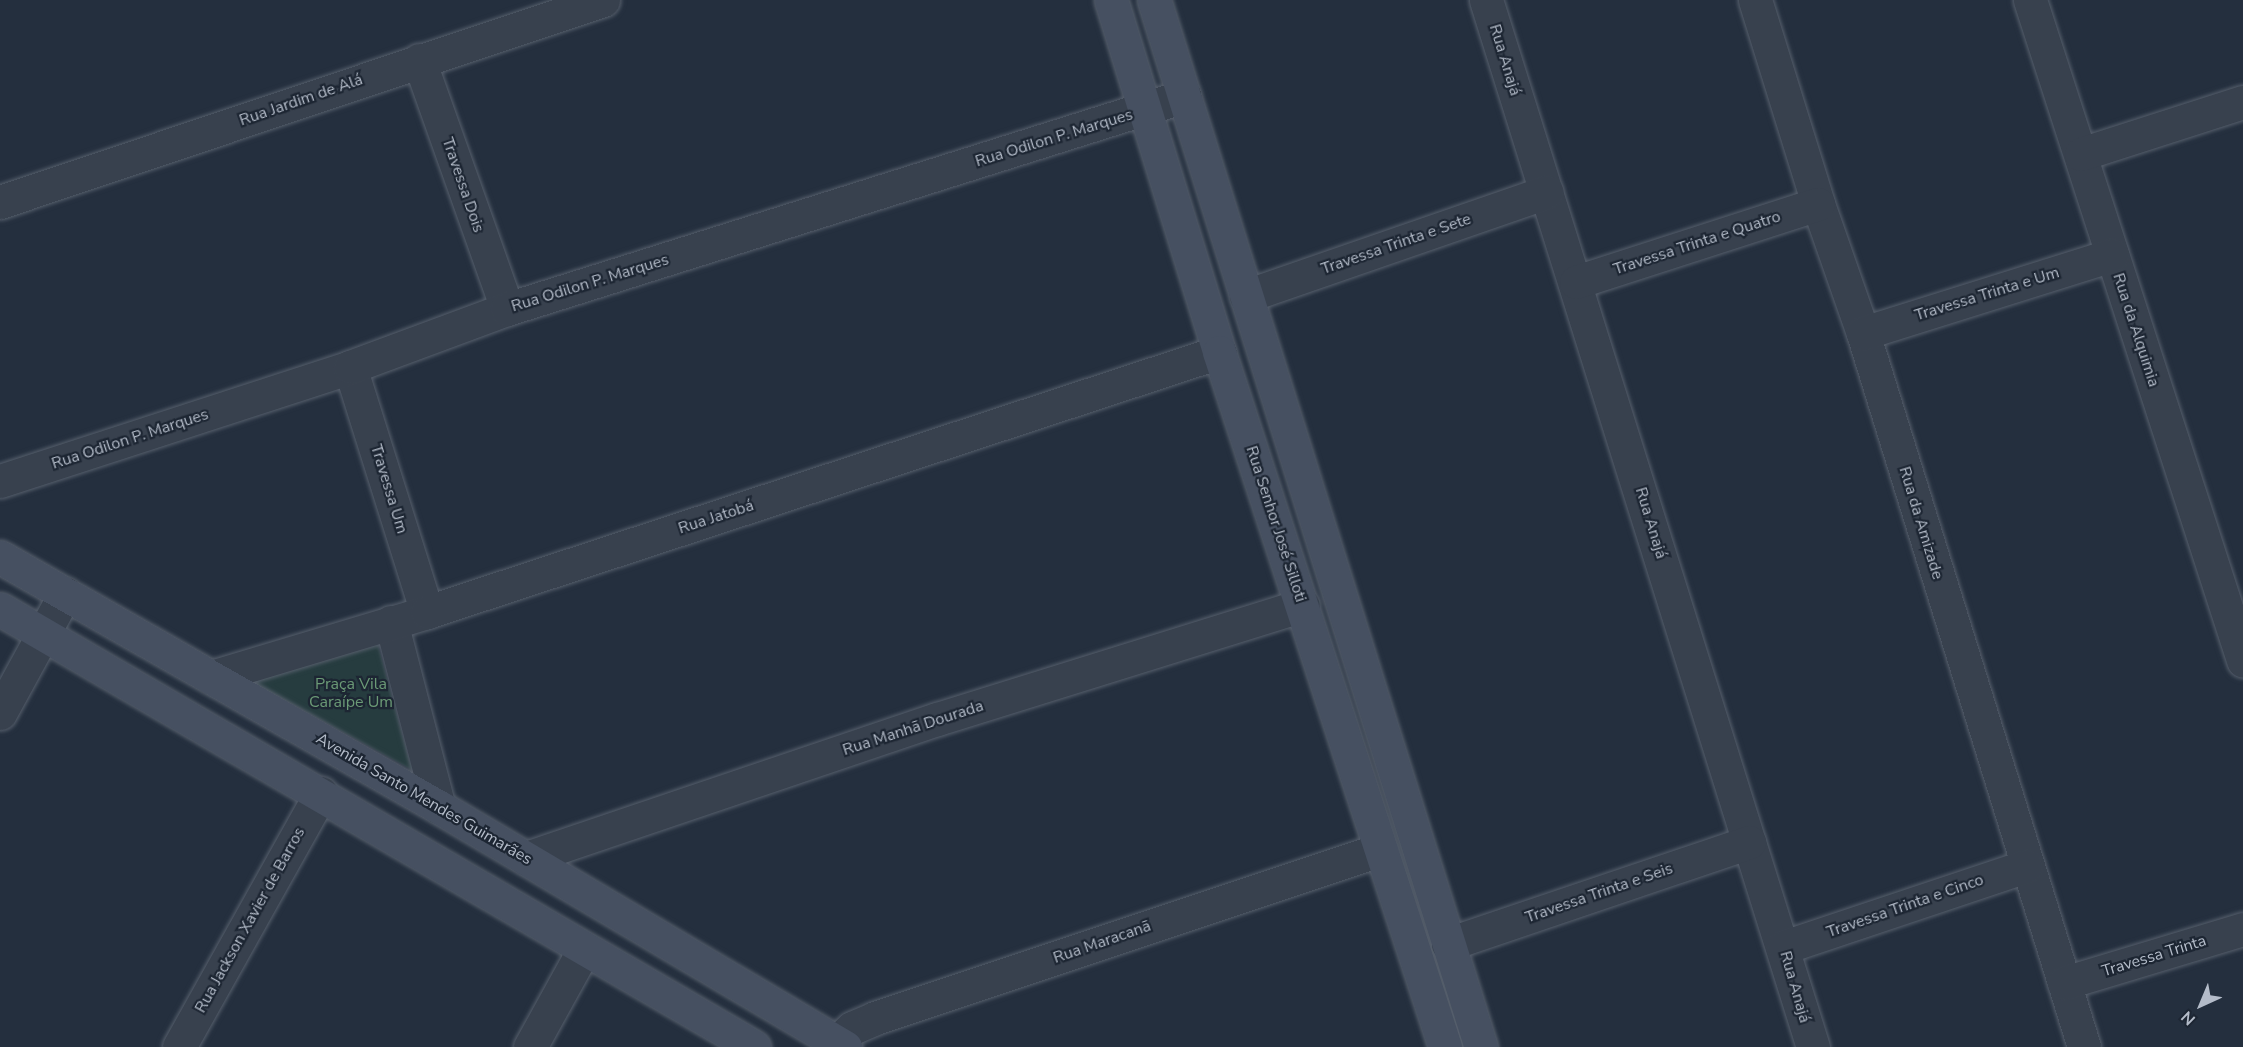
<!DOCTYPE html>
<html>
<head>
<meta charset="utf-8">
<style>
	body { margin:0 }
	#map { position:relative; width:2243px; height:1047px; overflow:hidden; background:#242f3e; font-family:"Nunito Sans",sans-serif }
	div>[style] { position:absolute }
	.green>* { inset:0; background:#263c3f }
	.roads { filter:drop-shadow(0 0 2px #565f6c) drop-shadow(0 0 2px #565f6c) }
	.street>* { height:33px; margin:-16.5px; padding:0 16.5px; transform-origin:16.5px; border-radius:16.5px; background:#38414e }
	.secondary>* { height:33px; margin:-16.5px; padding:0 16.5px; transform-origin:16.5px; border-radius:16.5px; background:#465061 }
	span { translate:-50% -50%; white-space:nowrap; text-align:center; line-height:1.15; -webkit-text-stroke:4.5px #1d2633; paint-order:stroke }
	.street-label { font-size:16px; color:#b4bcc9 }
	.park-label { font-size:16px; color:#6b9a76 }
	.north { position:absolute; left:2171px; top:975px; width:60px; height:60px; -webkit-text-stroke:4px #1d2633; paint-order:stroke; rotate:224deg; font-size:16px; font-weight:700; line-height:24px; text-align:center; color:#b4bcc9 }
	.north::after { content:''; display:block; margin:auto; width:21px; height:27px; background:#b4bcc9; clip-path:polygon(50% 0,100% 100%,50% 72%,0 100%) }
</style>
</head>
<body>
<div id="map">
	<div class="green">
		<i style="clip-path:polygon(378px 645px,412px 770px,250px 681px)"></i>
	</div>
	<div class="roads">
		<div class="street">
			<i style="left:1486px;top:0;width:1097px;rotate:72.66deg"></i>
			<i style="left:1755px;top:0;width:214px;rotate:72.8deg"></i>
			<i style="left:1818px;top:204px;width:137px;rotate:70.8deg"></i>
			<i style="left:1863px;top:333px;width:747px;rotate:72.8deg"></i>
			<i style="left:2030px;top:0;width:694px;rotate:72.11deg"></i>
			<i style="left:419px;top:60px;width:264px;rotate:70.5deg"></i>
			<i style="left:2081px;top:154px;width:170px;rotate:-17.8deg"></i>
			<i style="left:0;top:202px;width:636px;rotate:-18.52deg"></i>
			<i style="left:1576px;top:282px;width:254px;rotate:-17.9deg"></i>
			<i style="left:1246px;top:296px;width:318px;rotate:-19.1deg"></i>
			<i style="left:1863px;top:333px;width:261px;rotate:-17.4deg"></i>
			<i style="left:350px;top:367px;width:257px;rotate:72.6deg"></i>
			<i style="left:0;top:481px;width:368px;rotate:-18deg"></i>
			<i style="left:350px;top:367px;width:167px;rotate:-20.3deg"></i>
			<i style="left:507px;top:309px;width:710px;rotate:-17.46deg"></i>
			<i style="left:391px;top:622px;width:191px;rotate:75.5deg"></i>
			<i style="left:211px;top:677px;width:226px;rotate:-16.7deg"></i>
			<i style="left:427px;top:612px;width:834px;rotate:-18.17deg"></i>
			<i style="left:0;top:713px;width:136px;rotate:-61.4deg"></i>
			<i style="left:526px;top:858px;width:434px;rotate:-18.7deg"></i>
			<i style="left:937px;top:719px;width:383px;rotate:-17.3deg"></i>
			<i style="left:1448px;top:944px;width:318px;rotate:-18.7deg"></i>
			<i style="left:1784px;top:947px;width:255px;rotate:-18.5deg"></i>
			<i style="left:2064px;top:983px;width:187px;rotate:-16.8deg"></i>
			<i style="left:179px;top:1047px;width:291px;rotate:-60.8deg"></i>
			<i style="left:530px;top:1047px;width:112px;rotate:-61.1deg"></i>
			<i style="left:831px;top:1047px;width:28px;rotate:-42deg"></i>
			<i style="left:852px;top:1028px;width:25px;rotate:-23deg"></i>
			<i style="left:875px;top:1018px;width:531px;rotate:-18.43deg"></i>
		</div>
		<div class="secondary">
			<i style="left:1111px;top:0;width:368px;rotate:72.9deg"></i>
			<i style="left:1219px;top:352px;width:731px;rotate:71.99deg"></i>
			<i style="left:1154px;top:0;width:1097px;rotate:72.66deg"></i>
			<i style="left:0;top:557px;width:505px;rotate:29.66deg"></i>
			<i style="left:439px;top:807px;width:472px;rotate:30.6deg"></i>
			<i style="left:0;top:609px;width:872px;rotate:30.15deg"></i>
		</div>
	</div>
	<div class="street-label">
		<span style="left:1505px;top:60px;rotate:73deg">Rua Anajá</span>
		<span style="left:301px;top:100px;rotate:-19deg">Rua Jardim de Alá</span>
		<span style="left:1054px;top:138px;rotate:-17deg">Rua Odilon P. Marques</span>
		<span style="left:463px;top:185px;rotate:71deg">Travessa Dois</span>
		<span style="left:1697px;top:243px;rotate:-18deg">Travessa Trinta e Quatro</span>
		<span style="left:1396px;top:244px;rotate:-19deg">Travessa Trinta e Sete</span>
		<span style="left:590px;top:283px;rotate:-17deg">Rua Odilon P. Marques</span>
		<span style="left:1987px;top:294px;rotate:-17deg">Travessa Trinta e Um</span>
		<span style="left:2136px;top:330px;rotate:72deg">Rua da Alquimia</span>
		<span style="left:130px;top:439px;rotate:-18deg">Rua Odilon P. Marques</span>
		<span style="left:389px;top:489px;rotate:73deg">Travessa Um</span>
		<span style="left:716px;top:517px;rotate:-18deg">Rua Jatobá</span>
		<span style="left:1651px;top:523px;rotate:73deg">Rua Anajá</span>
		<span style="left:1921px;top:523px;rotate:73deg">Rua da Amizade</span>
		<span style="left:1276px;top:524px;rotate:72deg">Rua Senhor José Silloti</span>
		<span style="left:913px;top:728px;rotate:-18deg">Rua Manhã Dourada</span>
		<span style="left:424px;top:799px;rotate:30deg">Avenida Santo Mendes Guimarães</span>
		<span style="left:1599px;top:893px;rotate:-19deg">Travessa Trinta e Seis</span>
		<span style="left:1905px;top:906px;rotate:-19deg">Travessa Trinta e Cinco</span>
		<span style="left:250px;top:920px;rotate:-61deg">Rua Jackson Xavier de Barros</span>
		<span style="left:1102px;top:942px;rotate:-19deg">Rua Maracanã</span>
		<span style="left:2154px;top:956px;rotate:-17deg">Travessa Trinta</span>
		<span style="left:1795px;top:987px;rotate:74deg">Rua Anajá</span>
	</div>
	<div class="park-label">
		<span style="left:351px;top:693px">Praça Vila<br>Caraípe Um</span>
	</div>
	<div class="north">N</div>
</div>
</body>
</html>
